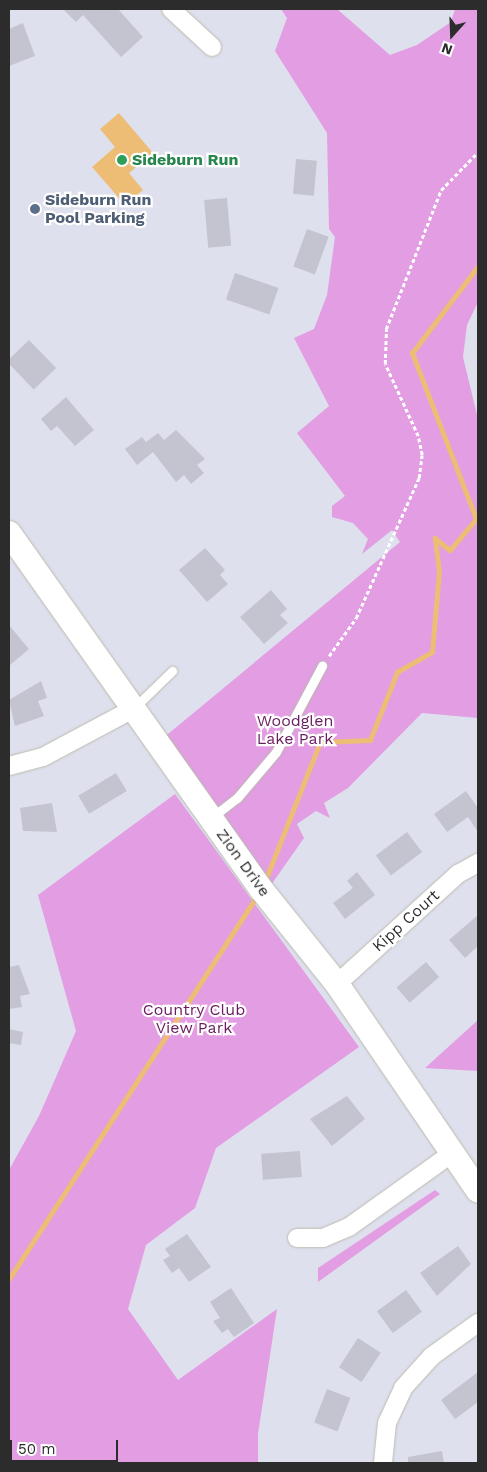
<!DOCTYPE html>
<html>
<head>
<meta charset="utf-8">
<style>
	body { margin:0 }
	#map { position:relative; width:487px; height:1472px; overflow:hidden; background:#dfe0ed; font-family:"Work Sans",sans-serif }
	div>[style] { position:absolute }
	.green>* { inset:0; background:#e29de3 }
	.water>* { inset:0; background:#edbd75 }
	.stream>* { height:4.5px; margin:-2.25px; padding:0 2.25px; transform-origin:2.25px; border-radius:2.25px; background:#edbd75 }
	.building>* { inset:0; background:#c3c4d0; transform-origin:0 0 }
	.path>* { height:2.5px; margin-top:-1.25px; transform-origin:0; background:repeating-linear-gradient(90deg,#fff 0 4px,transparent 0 6.5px) }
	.roads { filter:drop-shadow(0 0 1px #babcaf) drop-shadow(0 0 1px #babcaf) }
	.lane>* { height:9px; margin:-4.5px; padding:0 4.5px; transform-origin:4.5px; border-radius:4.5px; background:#fff }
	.street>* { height:18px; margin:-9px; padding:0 9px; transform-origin:9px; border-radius:9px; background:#fff }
	.secondary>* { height:24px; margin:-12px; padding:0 12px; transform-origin:12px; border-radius:12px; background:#fff }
	.dots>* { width:14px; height:14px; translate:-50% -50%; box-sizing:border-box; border:2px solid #fff; border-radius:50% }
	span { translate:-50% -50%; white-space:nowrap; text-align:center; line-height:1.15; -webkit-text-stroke:4.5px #fff; paint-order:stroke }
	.leisure-label { font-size:16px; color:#27864d; font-weight:700 }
	.left { translate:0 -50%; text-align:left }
	.service-label { font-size:16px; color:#4e5e75; font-weight:700 }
	.park-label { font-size:16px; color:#691c5f }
	.street-label { font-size:16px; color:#2c2c2c }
	.frame { position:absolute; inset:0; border:10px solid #2c2c2c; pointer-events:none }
	.north { position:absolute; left:427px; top:10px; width:50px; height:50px; -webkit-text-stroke:4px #fff; paint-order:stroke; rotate:200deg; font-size:14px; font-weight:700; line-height:20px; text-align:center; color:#2c2c2c }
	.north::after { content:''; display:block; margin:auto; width:18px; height:22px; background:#2c2c2c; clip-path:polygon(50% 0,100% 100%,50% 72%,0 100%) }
	.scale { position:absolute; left:10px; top:1440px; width:108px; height:22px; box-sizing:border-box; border:2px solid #2c2c2c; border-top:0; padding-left:6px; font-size:15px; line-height:18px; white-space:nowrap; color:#2c2c2c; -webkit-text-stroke:4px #fff; paint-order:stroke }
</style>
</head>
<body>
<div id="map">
	<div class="green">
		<i style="clip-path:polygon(281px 9px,337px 9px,390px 55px,417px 45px,451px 22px,455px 9px,478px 9px,478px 302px,467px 325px,463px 357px,478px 419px,478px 718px,422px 713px,348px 788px,324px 803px,330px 818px,316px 811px,297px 824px,304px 838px,271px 885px,162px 739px,400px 542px,392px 530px,362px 554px,368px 539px,353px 523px,332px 517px,332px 506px,345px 496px,297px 433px,329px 406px,294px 338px,314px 329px,327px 295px,335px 237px,329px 229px,327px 133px,275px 51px,287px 18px)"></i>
		<i style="clip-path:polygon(175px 794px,359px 1047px,216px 1148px,195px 1208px,146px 1245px,128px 1309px,178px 1380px,277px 1309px,258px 1434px,258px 1463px,9px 1463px,9px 1170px,39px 1116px,76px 1031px,38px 895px)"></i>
		<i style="clip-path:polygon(478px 1019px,478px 1071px,425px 1068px,478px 1020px)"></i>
		<i style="clip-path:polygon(435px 1190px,440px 1194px,318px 1282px,318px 1268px)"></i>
	</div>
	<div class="water">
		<i style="clip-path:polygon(119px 113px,153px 153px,129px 173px,143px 190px,125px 205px,92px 167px,115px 147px,100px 129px)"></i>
	</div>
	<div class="stream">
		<i style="left:265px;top:881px;width:149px;rotate:-68.4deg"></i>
		<i style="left:320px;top:742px;width:50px;rotate:-2.3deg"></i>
		<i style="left:370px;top:740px;width:73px;rotate:-68.3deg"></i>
		<i style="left:397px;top:672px;width:40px;rotate:-29.7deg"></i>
		<i style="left:432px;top:652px;width:80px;rotate:-85deg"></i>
		<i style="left:439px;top:572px;width:34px;rotate:-97deg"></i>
		<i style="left:435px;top:538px;width:19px;rotate:39deg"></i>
		<i style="left:450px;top:550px;width:40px;rotate:-50deg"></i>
		<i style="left:476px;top:519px;width:178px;rotate:-111.1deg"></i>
		<i style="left:412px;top:353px;width:109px;rotate:-52.8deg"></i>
		<i style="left:9px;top:1279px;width:456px;rotate:-57.1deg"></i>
	</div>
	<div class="building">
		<i style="clip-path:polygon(63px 9px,118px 9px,143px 37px,121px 57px,83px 15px,76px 22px)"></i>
		<i style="clip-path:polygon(23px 23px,35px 56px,9px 66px,9px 29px)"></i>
		<i style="left:296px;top:159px;width:21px;height:35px;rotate:5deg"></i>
		<i style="left:227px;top:198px;width:48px;height:23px;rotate:85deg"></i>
		<i style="left:307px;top:229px;width:23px;height:40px;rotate:20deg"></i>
		<i style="left:235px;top:273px;width:46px;height:28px;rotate:19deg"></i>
		<i style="left:29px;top:340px;width:39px;height:31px;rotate:46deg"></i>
		<i style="clip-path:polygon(66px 397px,94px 430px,75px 446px,57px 426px,51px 431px,41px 419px)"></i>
		<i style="clip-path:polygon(176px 430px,205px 459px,197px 465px,204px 473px,191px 484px,184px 475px,176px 482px,153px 452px,137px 465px,125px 449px,142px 437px,146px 442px,158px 433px,164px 440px)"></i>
		<i style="clip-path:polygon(205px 548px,225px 570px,220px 575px,228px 584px,207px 602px,179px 570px)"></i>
		<i style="clip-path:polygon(271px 590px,287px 609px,280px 615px,288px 623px,264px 644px,240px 617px)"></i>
		<i style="clip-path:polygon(9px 625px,29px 649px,9px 666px)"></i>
		<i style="clip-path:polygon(41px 681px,47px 698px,38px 701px,44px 716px,15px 726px,9px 700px)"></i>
		<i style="left:116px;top:773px;width:21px;height:44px;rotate:59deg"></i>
		<i style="clip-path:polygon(466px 791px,478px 808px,478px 832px,468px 817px,447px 832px,434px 814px)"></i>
		<i style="clip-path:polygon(52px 803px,57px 832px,23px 831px,20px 808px)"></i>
		<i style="left:407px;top:832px;width:25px;height:39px;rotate:53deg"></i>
		<i style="clip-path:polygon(357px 872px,375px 895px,345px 919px,333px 903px,353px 888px,347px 881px)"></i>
		<i style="clip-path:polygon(478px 915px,478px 946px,465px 958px,449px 940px)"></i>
		<i style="left:426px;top:962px;width:20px;height:39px;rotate:49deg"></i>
		<i style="clip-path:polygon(19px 965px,30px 994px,20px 996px,22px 1007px,9px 1009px,9px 967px)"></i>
		<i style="clip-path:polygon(9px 1029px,23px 1032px,21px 1045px,9px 1043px)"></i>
		<i style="clip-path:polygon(347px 1096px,365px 1119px,332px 1146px,310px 1119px)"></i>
		<i style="left:300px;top:1151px;width:26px;height:39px;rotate:86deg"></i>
		<i style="clip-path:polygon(187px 1234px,211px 1267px,189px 1282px,179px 1268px,172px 1273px,163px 1260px,170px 1256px,165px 1249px)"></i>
		<i style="clip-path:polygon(458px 1246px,471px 1264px,437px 1296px,420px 1273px)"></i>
		<i style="clip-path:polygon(231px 1288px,254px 1323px,234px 1337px,228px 1329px,222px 1333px,213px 1321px,220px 1318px,210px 1302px)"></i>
		<i style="left:406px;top:1290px;width:27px;height:36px;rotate:54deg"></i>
		<i style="left:358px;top:1338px;width:27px;height:35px;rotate:33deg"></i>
		<i style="clip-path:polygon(478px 1372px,478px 1402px,455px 1419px,441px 1400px)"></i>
		<i style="left:327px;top:1389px;width:25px;height:36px;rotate:21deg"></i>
		<i style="clip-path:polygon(442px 1451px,444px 1463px,408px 1463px,408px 1457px)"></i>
	</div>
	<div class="path">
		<i style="left:329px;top:656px;width:47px;rotate:-54.6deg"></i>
		<i style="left:356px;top:618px;width:154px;rotate:-65.8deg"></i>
		<i style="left:419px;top:478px;width:23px;rotate:-83deg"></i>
		<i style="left:422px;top:455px;width:19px;rotate:-102deg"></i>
		<i style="left:418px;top:436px;width:79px;rotate:-114.6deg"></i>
		<i style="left:385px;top:364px;width:35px;rotate:-88deg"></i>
		<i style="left:386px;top:329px;width:149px;rotate:-68.4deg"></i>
		<i style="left:441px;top:190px;width:53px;rotate:-45.8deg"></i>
		<i style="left:9px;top:1460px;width:13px;rotate:13deg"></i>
	</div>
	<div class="roads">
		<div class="lane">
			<i style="left:135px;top:707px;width:52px;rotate:-44.2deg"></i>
			<i style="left:211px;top:818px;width:33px;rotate:-38deg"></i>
			<i style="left:237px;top:798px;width:60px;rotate:-49.7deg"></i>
			<i style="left:276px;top:752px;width:98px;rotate:-61.9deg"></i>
		</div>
		<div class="street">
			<i style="left:171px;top:9px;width:56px;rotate:42.8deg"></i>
			<i style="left:9px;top:766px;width:35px;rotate:-15deg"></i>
			<i style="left:43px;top:757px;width:102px;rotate:-28.1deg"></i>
			<i style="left:337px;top:984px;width:164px;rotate:-42.3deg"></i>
			<i style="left:458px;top:874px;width:23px;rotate:-29deg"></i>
			<i style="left:297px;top:1238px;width:26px"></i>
			<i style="left:323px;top:1238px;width:28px;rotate:-23deg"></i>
			<i style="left:349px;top:1227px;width:125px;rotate:-35.6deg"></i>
			<i style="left:383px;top:1463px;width:40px;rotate:-84.3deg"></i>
			<i style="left:387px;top:1423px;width:38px;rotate:-65deg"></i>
			<i style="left:403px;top:1388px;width:43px;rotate:-47.8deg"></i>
			<i style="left:432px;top:1356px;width:57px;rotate:-35.7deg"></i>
		</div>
		<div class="secondary">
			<i style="left:9px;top:533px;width:436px;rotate:54.7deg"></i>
			<i style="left:261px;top:889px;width:122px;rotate:51.3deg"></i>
			<i style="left:337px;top:984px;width:250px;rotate:55.7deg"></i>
		</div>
	</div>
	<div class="dots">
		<i style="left:122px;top:160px;background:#2e9e5b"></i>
		<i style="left:35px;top:209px;background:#5c6f8a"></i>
	</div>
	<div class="leisure-label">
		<span class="left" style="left:132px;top:160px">Sideburn Run</span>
	</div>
	<div class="service-label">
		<span class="left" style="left:45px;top:209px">Sideburn Run<br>Pool Parking</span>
	</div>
	<div class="park-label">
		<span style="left:295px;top:730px">Woodglen<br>Lake Park</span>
		<span style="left:194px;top:1019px">Country Club<br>View Park</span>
	</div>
	<div class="street-label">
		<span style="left:243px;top:863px;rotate:54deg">Zion Drive</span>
		<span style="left:406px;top:921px;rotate:-42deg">Kipp Court</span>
	</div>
	<div class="frame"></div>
	<div class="north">N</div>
	<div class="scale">50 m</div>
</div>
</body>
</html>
